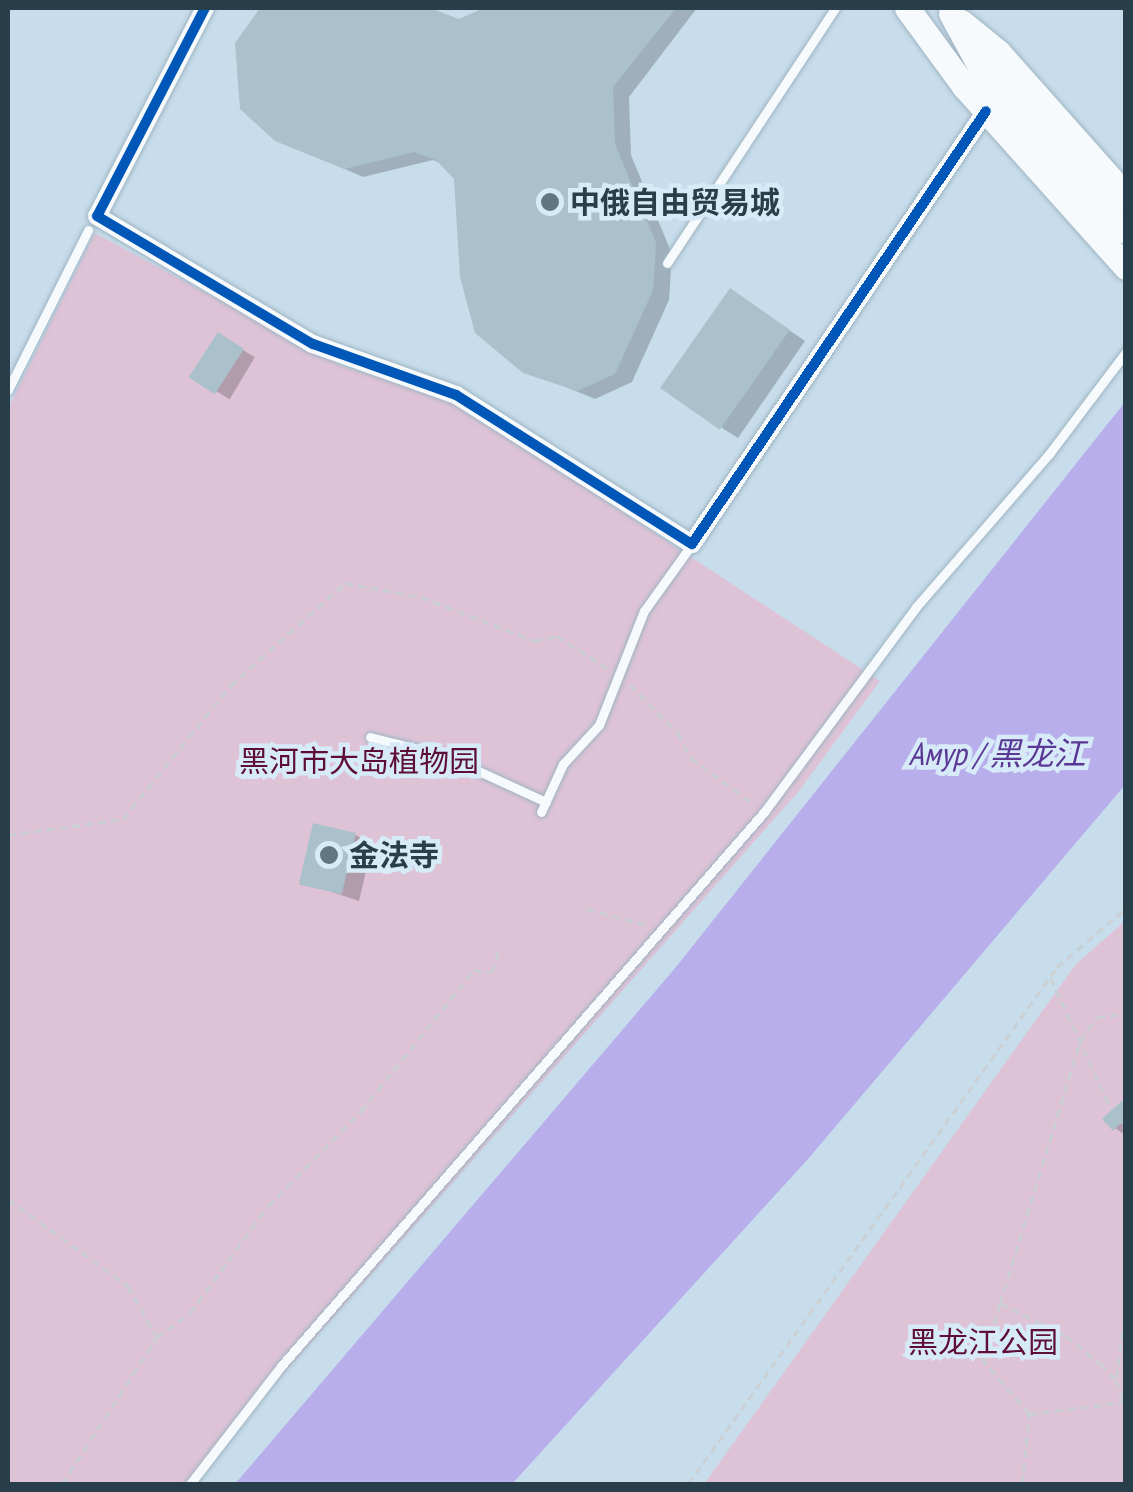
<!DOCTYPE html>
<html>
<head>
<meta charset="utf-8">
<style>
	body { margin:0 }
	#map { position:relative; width:1133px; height:1492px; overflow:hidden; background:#c7ddec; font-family:"PT Sans Narrow","Noto Sans SC",sans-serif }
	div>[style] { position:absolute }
	.green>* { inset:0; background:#dec3d7 }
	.water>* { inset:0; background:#b8aeeb }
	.shadow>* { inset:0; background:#0003; transform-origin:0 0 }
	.building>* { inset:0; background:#aac1cb; transform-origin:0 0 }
	.path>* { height:2.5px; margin-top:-1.25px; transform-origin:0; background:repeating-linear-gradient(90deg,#cad0d4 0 8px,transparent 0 13px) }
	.roads { filter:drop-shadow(0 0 2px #a0b4c1) drop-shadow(0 0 2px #a0b4c1) }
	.service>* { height:9px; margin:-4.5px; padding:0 4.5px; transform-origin:4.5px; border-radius:4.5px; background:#f7fafc }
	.minor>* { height:18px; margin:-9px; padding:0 9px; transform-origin:9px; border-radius:9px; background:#f7fafc }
	.secondary>* { height:25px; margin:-12.5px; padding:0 12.5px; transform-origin:12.5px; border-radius:12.5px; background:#f7fafc }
	.cycleway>* { height:10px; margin:-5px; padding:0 5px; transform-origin:5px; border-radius:5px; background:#0057b8 }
	.dots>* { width:28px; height:28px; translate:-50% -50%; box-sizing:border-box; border:5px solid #d6eaf8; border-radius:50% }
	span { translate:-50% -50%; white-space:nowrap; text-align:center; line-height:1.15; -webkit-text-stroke:9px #d6eaf8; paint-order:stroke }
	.poi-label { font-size:30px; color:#293e4b; font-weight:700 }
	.left { translate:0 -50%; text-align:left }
	.park-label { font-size:30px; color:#5e0e35 }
	.water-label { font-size:32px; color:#5a3794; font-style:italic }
	.frame { position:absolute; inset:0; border:10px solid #293e4b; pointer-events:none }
</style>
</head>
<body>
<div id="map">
	<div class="green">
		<i style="clip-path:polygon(95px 233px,339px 365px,450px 399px,880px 681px,799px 791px,271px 1388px,196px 1484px,8px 1484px,8px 408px)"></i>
		<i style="clip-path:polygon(1125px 921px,1125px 1484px,704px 1484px,1076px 964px)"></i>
	</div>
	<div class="water">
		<i style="clip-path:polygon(1125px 402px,1125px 785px,808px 1159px,512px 1484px,235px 1484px,676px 967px)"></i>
	</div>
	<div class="shadow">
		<i style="clip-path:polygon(263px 8px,421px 8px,459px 22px,489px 8px,697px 8px,629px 97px,631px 155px,672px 254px,669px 300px,632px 382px,595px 399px,524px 370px,457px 178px,443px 164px,433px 160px,363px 177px,277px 139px,238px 44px)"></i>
		<i style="clip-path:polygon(747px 301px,805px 341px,738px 438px,722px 428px)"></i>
		<i style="left:218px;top:335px;width:43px;height:49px;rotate:31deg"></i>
		<i style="clip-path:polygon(356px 835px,372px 845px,359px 901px,302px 882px)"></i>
		<i style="clip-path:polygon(1126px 1100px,1126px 1130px,1122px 1133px,1115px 1128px)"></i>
	</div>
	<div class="building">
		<i style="clip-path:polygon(260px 8px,430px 8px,459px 19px,484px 8px,676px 8px,613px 87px,615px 144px,656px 243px,653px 290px,615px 374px,577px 391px,523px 373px,475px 333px,460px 277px,454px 179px,436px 160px,414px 152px,344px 169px,275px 141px,240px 109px,235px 43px)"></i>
		<i style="left:730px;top:288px;width:73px;height:122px;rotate:35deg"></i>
		<i style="left:218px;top:332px;width:31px;height:54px;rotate:33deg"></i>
		<i style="left:313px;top:823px;width:44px;height:63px;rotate:13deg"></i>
		<i style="clip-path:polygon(1126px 1097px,1126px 1128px,1121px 1123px,1113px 1131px,1102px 1119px)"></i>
	</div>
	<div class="path">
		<i style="left:630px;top:685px;width:68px;rotate:45deg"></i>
		<i style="left:678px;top:733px;width:28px;rotate:63deg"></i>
		<i style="left:691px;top:758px;width:76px;rotate:36.4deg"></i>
		<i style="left:8px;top:835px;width:116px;rotate:-7.9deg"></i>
		<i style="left:123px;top:819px;width:171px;rotate:-51.2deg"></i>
		<i style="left:230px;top:686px;width:154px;rotate:-41.8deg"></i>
		<i style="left:345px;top:583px;width:77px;rotate:10.4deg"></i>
		<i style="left:421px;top:597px;width:122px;rotate:21.1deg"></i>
		<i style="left:535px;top:641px;width:23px;rotate:-13deg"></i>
		<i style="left:557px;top:636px;width:59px;rotate:32.6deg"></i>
		<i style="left:587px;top:909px;width:63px;rotate:14.7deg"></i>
		<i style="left:1051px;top:978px;width:144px;rotate:65.4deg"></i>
		<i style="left:8px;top:1199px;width:148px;rotate:35.9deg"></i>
		<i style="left:128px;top:1286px;width:59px;rotate:60.4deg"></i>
		<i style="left:1000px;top:1303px;width:274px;rotate:-73deg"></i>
		<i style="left:1080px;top:1041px;width:29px;rotate:-55deg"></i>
		<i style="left:1097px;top:1017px;width:29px;rotate:-6deg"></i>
		<i style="left:1116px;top:1378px;width:70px;rotate:-81.8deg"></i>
		<i style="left:1029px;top:1414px;width:96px;rotate:-7.2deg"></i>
		<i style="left:62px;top:1484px;width:175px;rotate:-57.1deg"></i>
		<i style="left:157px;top:1337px;width:41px;rotate:-36deg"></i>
		<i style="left:190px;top:1313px;width:132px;rotate:-53.9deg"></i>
		<i style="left:268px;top:1206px;width:133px;rotate:-45.6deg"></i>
		<i style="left:361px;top:1111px;width:181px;rotate:-51.3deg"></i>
		<i style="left:474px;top:970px;width:18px;rotate:6deg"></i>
		<i style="left:492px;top:972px;width:27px;rotate:-73deg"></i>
		<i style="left:688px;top:1484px;width:635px;rotate:-54.48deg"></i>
		<i style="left:1057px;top:967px;width:91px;rotate:-40.5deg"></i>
		<i style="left:1022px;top:1484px;width:70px;rotate:-84.3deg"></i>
		<i style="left:1029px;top:1414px;width:70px;rotate:-131deg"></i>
		<i style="left:983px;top:1361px;width:60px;rotate:-73.7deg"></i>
		<i style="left:1000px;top:1303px;width:74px;rotate:26.6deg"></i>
		<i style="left:1066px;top:1336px;width:45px;rotate:38.7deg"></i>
		<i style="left:1101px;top:1364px;width:22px;rotate:47deg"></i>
		<i style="left:1116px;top:1380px;width:31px;rotate:71deg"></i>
	</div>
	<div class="roads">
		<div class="service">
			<i style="left:667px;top:263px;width:305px;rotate:-56.6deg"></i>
			<i style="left:8px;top:390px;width:179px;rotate:-63.4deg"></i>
			<i style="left:370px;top:737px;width:78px;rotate:14deg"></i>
			<i style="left:446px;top:756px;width:110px;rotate:24.7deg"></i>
			<i style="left:541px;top:812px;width:53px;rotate:-65.4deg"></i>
			<i style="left:563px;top:764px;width:53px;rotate:-47.3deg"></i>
			<i style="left:599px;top:725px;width:123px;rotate:-68.5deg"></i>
			<i style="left:644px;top:611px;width:82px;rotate:-54.4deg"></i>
			<i style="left:190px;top:1484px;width:150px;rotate:-52.3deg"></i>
			<i style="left:282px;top:1365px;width:734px;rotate:-48.92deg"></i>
			<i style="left:764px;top:812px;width:255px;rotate:-53.4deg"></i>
			<i style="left:916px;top:607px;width:203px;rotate:-49deg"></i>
			<i style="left:1049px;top:454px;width:128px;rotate:-53deg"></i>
		</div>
		<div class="minor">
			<i style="left:205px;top:8px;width:234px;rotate:117.4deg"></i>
			<i style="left:97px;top:216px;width:251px;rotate:30.7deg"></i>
			<i style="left:313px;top:344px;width:152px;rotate:19.6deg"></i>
			<i style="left:456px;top:395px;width:279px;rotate:32.3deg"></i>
			<i style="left:692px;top:544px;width:523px;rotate:-55.82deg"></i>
		</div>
		<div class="secondary">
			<i style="left:907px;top:8px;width:97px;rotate:53.8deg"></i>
			<i style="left:964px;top:86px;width:243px;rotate:48.2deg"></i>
			<i style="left:951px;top:13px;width:65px;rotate:61.5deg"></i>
			<i style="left:982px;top:70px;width:216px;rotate:48.2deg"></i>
			<i style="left:961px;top:22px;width:48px;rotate:39deg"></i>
			<i style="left:998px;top:52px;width:193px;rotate:48.4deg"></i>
		</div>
	</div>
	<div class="cycleway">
		<i style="left:205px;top:8px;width:234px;rotate:117.4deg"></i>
		<i style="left:97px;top:216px;width:251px;rotate:30.7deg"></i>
		<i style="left:313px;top:344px;width:152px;rotate:19.6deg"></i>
		<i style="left:456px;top:395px;width:279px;rotate:32.3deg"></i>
		<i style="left:692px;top:544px;width:523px;rotate:-55.82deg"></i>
	</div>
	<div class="dots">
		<i style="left:550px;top:202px;background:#607683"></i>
		<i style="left:329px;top:855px;background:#607683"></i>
	</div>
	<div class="poi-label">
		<span class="left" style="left:570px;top:202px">中俄自由贸易城</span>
		<span class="left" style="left:349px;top:855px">金法寺</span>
	</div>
	<div class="park-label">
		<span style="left:359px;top:761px">黑河市大岛植物园</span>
		<span style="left:983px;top:1342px">黑龙江公园</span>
	</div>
	<div class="water-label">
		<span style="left:997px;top:753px">Амур / 黑龙江</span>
	</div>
	<div class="frame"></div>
</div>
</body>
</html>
